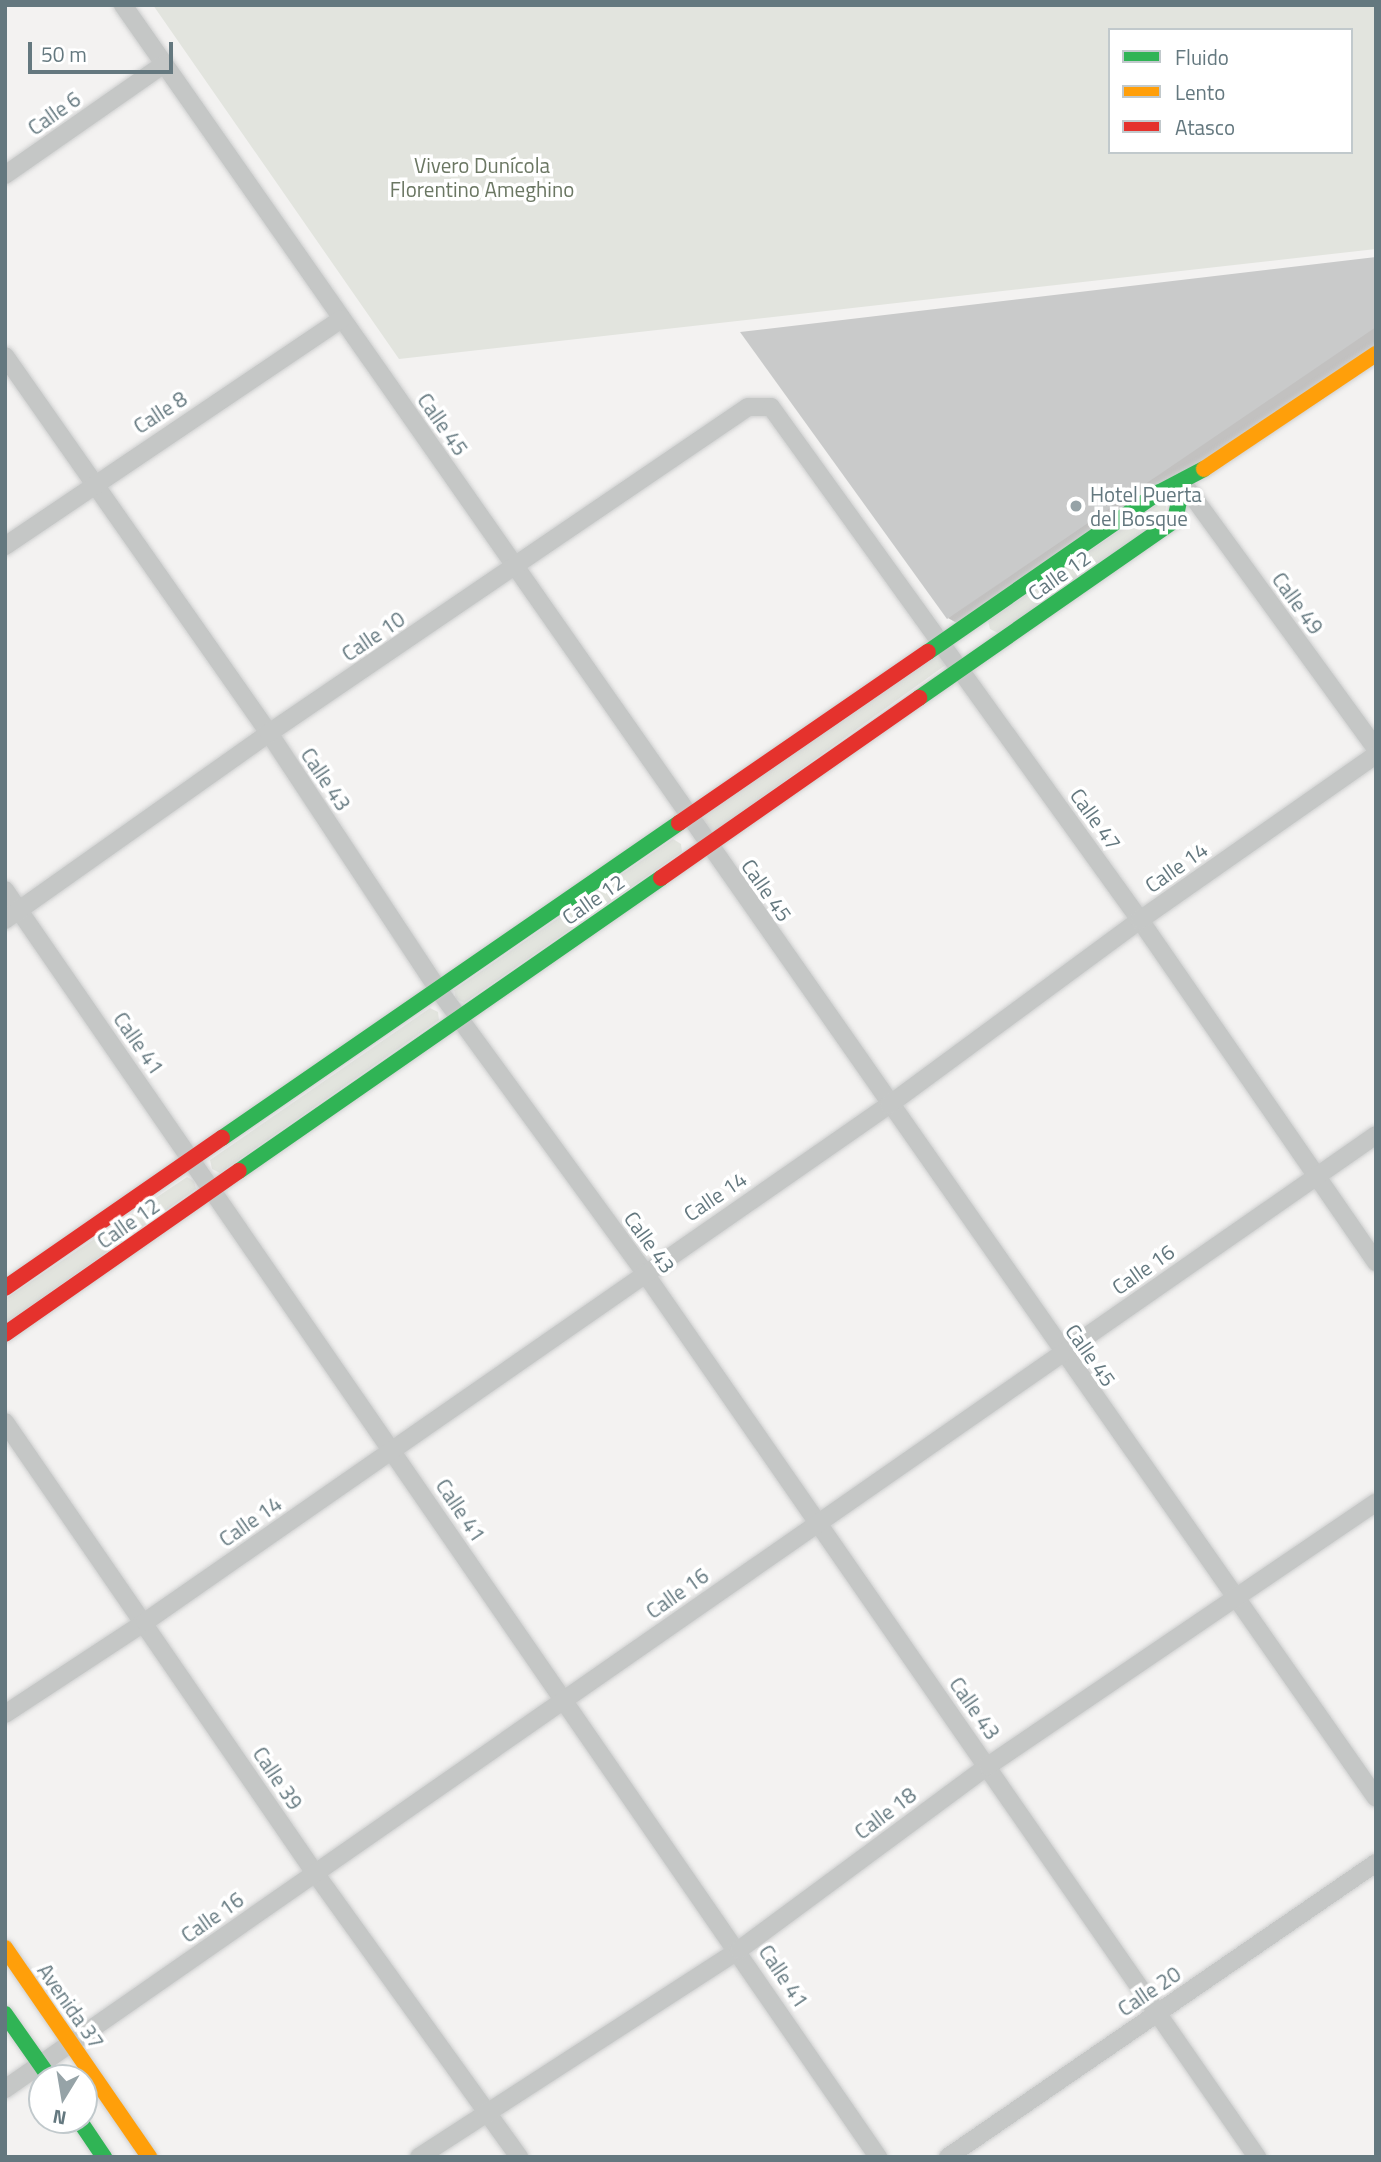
<!DOCTYPE html>
<html>
<head>
<meta charset="utf-8">
<style>
	body { margin:0 }
	#map { position:relative; width:1381px; height:2162px; overflow:hidden; background:#f3f2f1; font-family:"Titillium Web",sans-serif }
	div>[style] { position:absolute }
	.green>* { inset:0; background:#e2e4de }
	.shadow>* { inset:0; background:#0003 }
	.building>* { inset:0; background:#c9caca }
	.roads { filter:drop-shadow(0 0 2px #cecfcf) drop-shadow(0 0 2px #cecfcf) }
	.street>* { height:18px; margin:-9px; padding:0 9px; transform-origin:9px; border-radius:9px; background:#c5c7c6 }
	.fast>* { height:16px; margin:-8px; padding:0 8px; transform-origin:8px; border-radius:8px; background:#30b455 }
	.slow>* { height:16px; margin:-8px; padding:0 8px; transform-origin:8px; border-radius:8px; background:#ff9f0a }
	.jam>* { height:16px; margin:-8px; padding:0 8px; transform-origin:8px; border-radius:8px; background:#e5322d }
	.dots>* { width:19px; height:19px; translate:-50% -50%; box-sizing:border-box; border:4px solid #fff; border-radius:50% }
	span { translate:-50% -50%; white-space:nowrap; text-align:center; line-height:1.15; -webkit-text-stroke:7px #fff; paint-order:stroke }
	.street-label { font-size:21px; color:#64787f }
	.park-label { font-size:21px; color:#6b7763 }
	.poi-label { font-size:21px; color:#64787f }
	.left { translate:0 -50%; text-align:left }
	.frame { position:absolute; inset:0; border:7px solid #64787f; pointer-events:none }
	.legend { position:absolute; left:1108px; top:28px; width:245px; height:126px; box-sizing:border-box; background:#fff; border:2px solid #c1c9cc; margin:0; padding:9px 12px; list-style:none; font-size:21px; color:#64787f }
	.legend li { display:flex; align-items:center; gap:14px; height:35px }
	.legend b { width:35px; border:2px solid #c1c9cc }
	.north { position:absolute; left:28px; top:2064px; width:70px; height:70px; box-sizing:border-box; background:#fff; border:2px solid #c1c9cc; border-radius:50%; rotate:191deg; font-size:19px; font-weight:700; line-height:28px; text-align:center; color:#64787f }
	.north::after { content:''; display:block; margin:auto; width:24px; height:32px; background:#96a3a7; clip-path:polygon(50% 0,100% 100%,50% 72%,0 100%) }
	.scale { position:absolute; left:28px; top:42px; width:145px; height:32px; box-sizing:border-box; border:4px solid #64787f; border-top:0; padding-left:9px; font-size:21px; line-height:24px; white-space:nowrap; color:#64787f; -webkit-text-stroke:5px #fff; paint-order:stroke }
</style>
</head>
<body>
<div id="map">
	<div class="green">
		<i style="clip-path:polygon(evenodd,153px 5px,1376px 5px,1376px 249px,399px 359px,153px 5px,1110px 30px,1351px 30px,1351px 152px,1110px 152px,1110px 30px)"></i>
		<i style="clip-path:polygon(1159px 503px,1166px 506px,1165px 519px,998px 633px,990px 629px,988px 621px)"></i>
		<i style="clip-path:polygon(938px 655px,947px 664px,711px 834px,700px 817px)"></i>
		<i style="clip-path:polygon(673px 839px,681px 844px,682px 852px,464px 1003px,456px 999px,454px 990px)"></i>
		<i style="clip-path:polygon(430px 1008px,438px 1012px,439px 1020px,220px 1173px,212px 1169px,210px 1160px)"></i>
		<i style="clip-path:polygon(187px 1177px,194px 1181px,196px 1189px,5px 1324px,5px 1299px)"></i>
	</div>
	<div class="shadow">
		<i style="clip-path:polygon(1376px 258px,1376px 353px,969px 630px,948px 618px)"></i>
	</div>
	<div class="building">
		<i style="clip-path:polygon(1376px 257px,1376px 327px,947px 619px,740px 332px)"></i>
	</div>
	<div class="roads">
		<div class="street">
			<i style="left:123px;top:5px;width:2187px;rotate:55.05deg"></i>
			<i style="left:5px;top:175px;width:194px;rotate:-34.9deg"></i>
			<i style="left:5px;top:356px;width:460px;rotate:55deg"></i>
			<i style="left:269px;top:733px;width:307px;rotate:56.6deg"></i>
			<i style="left:438px;top:989px;width:350px;rotate:53.9deg"></i>
			<i style="left:644px;top:1272px;width:1077px;rotate:55.29deg"></i>
			<i style="left:1183px;top:483px;width:329px;rotate:54deg"></i>
			<i style="left:5px;top:546px;width:406px;rotate:-34deg"></i>
			<i style="left:5px;top:890px;width:1539px;rotate:55.43deg"></i>
			<i style="left:5px;top:920px;width:324px;rotate:-35.3deg"></i>
			<i style="left:269px;top:733px;width:579px;rotate:-34.24deg"></i>
			<i style="left:748px;top:407px;width:23px"></i>
			<i style="left:771px;top:407px;width:632px;rotate:54.27deg"></i>
			<i style="left:1140px;top:920px;width:416px;rotate:55.4deg"></i>
			<i style="left:5px;top:1422px;width:547px;rotate:55.5deg"></i>
			<i style="left:315px;top:1873px;width:350px;rotate:54.3deg"></i>
			<i style="left:5px;top:1714px;width:168px;rotate:-33.3deg"></i>
			<i style="left:145px;top:1622px;width:906px;rotate:-34.8deg"></i>
			<i style="left:889px;top:1105px;width:312px;rotate:-36.4deg"></i>
			<i style="left:1140px;top:920px;width:288px;rotate:-35deg"></i>
			<i style="left:5px;top:2089px;width:1670px;rotate:-34.83deg"></i>
			<i style="left:419px;top:2157px;width:381px;rotate:-32.9deg"></i>
			<i style="left:739px;top:1950px;width:310px;rotate:-36.5deg"></i>
			<i style="left:988px;top:1766px;width:469px;rotate:-34.2deg"></i>
			<i style="left:948px;top:2157px;width:519px;rotate:-34.49deg"></i>
		</div>
		<div class="fast">
			<i style="left:928px;top:652px;width:280px;rotate:-34.7deg"></i>
			<i style="left:1158px;top:493px;width:52px;rotate:-27.6deg"></i>
			<i style="left:919px;top:698px;width:312px;rotate:-34.8deg"></i>
			<i style="left:1175px;top:520px;width:38px;rotate:-78deg"></i>
			<i style="left:222px;top:1138px;width:555px;rotate:-34.58deg"></i>
			<i style="left:239px;top:1171px;width:514px;rotate:-34.77deg"></i>
			<i style="left:5px;top:2014px;width:78px;rotate:54.9deg"></i>
			<i style="left:79px;top:2120px;width:45px;rotate:56deg"></i>
		</div>
		<div class="slow">
			<i style="left:1204px;top:469px;width:207px;rotate:-33.8deg"></i>
			<i style="left:5px;top:1948px;width:254px;rotate:55.4deg"></i>
		</div>
		<div class="jam">
			<i style="left:679px;top:823px;width:302px;rotate:-34.5deg"></i>
			<i style="left:661px;top:878px;width:315px;rotate:-34.9deg"></i>
			<i style="left:5px;top:1288px;width:264px;rotate:-34.7deg"></i>
			<i style="left:5px;top:1334px;width:285px;rotate:-34.9deg"></i>
		</div>
	</div>
	<div class="dots">
		<i style="left:1076px;top:506px;background:#96a3a7"></i>
	</div>
	<div class="street-label">
		<span style="left:54px;top:113px;rotate:-35deg">Calle 6</span>
		<span style="left:160px;top:412px;rotate:-33deg">Calle 8</span>
		<span style="left:443px;top:424px;rotate:55deg">Calle 45</span>
		<span style="left:1059px;top:575px;rotate:-35deg">Calle 12</span>
		<span style="left:1298px;top:603px;rotate:54deg">Calle 49</span>
		<span style="left:373px;top:636px;rotate:-34deg">Calle 10</span>
		<span style="left:326px;top:779px;rotate:56deg">Calle 43</span>
		<span style="left:1096px;top:819px;rotate:54deg">Calle 47</span>
		<span style="left:1176px;top:867px;rotate:-35deg">Calle 14</span>
		<span style="left:767px;top:890px;rotate:55deg">Calle 45</span>
		<span style="left:593px;top:899px;rotate:-35deg">Calle 12</span>
		<span style="left:139px;top:1043px;rotate:55deg">Calle 41</span>
		<span style="left:715px;top:1196px;rotate:-34deg">Calle 14</span>
		<span style="left:128px;top:1223px;rotate:-35deg">Calle 12</span>
		<span style="left:650px;top:1242px;rotate:54deg">Calle 43</span>
		<span style="left:1143px;top:1269px;rotate:-35deg">Calle 16</span>
		<span style="left:1091px;top:1355px;rotate:55deg">Calle 45</span>
		<span style="left:461px;top:1510px;rotate:56deg">Calle 41</span>
		<span style="left:250px;top:1521px;rotate:-35deg">Calle 14</span>
		<span style="left:677px;top:1593px;rotate:-35deg">Calle 16</span>
		<span style="left:975px;top:1708px;rotate:55deg">Calle 43</span>
		<span style="left:278px;top:1778px;rotate:56deg">Calle 39</span>
		<span style="left:885px;top:1813px;rotate:-37deg">Calle 18</span>
		<span style="left:212px;top:1917px;rotate:-35deg">Calle 16</span>
		<span style="left:784px;top:1976px;rotate:56deg">Calle 41</span>
		<span style="left:1149px;top:1991px;rotate:-34deg">Calle 20</span>
		<span style="left:71px;top:2006px;rotate:55deg">Avenida 37</span>
	</div>
	<div class="park-label">
		<span style="left:482px;top:177px">Vivero Dunícola<br>Florentino Ameghino</span>
	</div>
	<div class="poi-label">
		<span class="left" style="left:1090px;top:506px">Hotel Puerta<br>del Bosque</span>
	</div>
	<div class="frame"></div>
	<ul class="legend">
	<li><b style="height:9px;background:#30b455"></b>Fluido</li>
	<li><b style="height:9px;background:#ff9f0a"></b>Lento</li>
	<li><b style="height:9px;background:#e5322d"></b>Atasco</li>
	</ul>
	<div class="north">N</div>
	<div class="scale">50 m</div>
</div>
</body>
</html>
